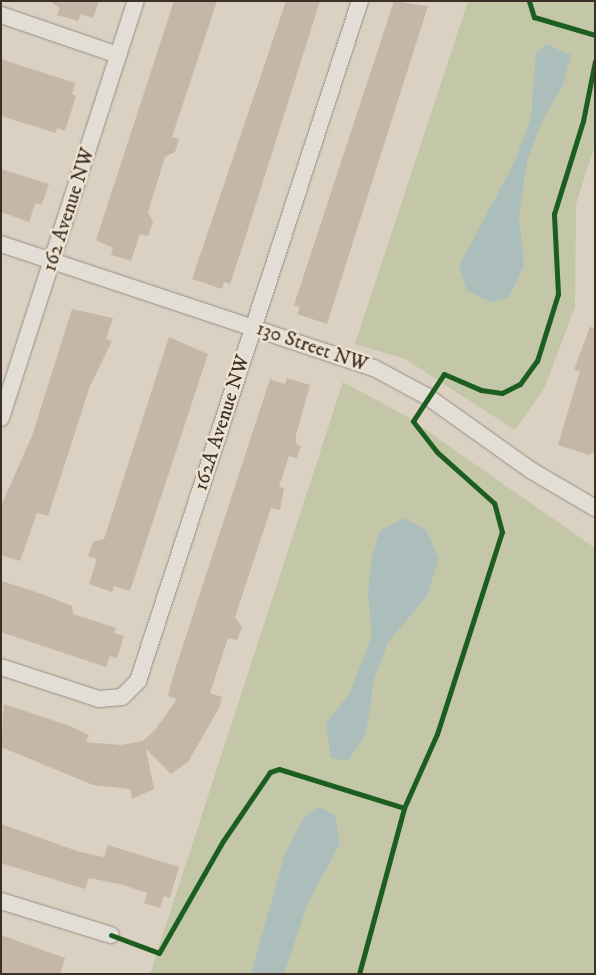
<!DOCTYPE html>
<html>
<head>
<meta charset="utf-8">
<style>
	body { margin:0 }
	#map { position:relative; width:596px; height:975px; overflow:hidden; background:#dad1c2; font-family:"IM FELL DW Pica",serif }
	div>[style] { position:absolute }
	.green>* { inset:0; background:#c3c6a7 }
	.water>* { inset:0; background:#acbebb }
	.building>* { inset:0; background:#c6b6a7 }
	.roads { filter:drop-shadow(0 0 1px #968f86) drop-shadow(0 0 1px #968f86) }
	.minor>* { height:16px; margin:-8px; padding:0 8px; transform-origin:8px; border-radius:8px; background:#e2ded6 }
	.cycleway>* { height:5px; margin:-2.5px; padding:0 2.5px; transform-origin:2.5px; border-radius:2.5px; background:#1b5e20 }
	span { translate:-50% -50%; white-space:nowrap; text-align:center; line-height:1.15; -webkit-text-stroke:5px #eee2d0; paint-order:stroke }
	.street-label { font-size:20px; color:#3c2f28 }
	.frame { position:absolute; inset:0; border:2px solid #3c2f28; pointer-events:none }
</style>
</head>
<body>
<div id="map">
	<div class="green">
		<i style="clip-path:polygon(468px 1px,595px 1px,595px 145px,576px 204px,575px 307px,544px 389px,515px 430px,405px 359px,355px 344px)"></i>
		<i style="clip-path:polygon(343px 382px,406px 416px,595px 548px,595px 974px,150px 974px)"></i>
	</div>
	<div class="water">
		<i style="clip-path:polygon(546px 44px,571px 55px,563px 85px,542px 121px,527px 161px,519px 216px,524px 265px,509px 297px,491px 302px,467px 291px,459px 266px,515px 161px,531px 117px,536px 53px)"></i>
		<i style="clip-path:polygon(404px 518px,426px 530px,439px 558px,427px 596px,388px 642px,374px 680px,366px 734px,348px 761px,331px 758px,326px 723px,350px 693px,372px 635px,368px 593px,372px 556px,380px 531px)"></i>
		<i style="clip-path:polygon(319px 807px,335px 815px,340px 843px,307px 905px,284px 974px,251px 974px,285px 853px,304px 817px)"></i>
	</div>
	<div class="building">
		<i style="clip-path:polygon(49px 1px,99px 1px,93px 18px,81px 14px,78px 21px,57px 15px,60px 8px)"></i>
		<i style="clip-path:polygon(174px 1px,217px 1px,172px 137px,179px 139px,175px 152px,165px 157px,148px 212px,153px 222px,148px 236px,140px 234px,131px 261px,111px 255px,113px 248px,96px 240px)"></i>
		<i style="clip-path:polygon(286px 1px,320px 1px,242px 248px,230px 284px,224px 282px,222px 289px,192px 279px)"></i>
		<i style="clip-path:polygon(394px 1px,428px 6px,327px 324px,297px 314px,300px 307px,294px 305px)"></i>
		<i style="clip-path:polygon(1px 59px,75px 83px,72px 94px,76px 96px,65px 131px,57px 128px,56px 133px,1px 116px)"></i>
		<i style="clip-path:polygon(1px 169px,49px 184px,42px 204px,35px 204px,29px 222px,1px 212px)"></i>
		<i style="clip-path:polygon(72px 309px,113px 318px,106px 339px,112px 341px,90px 386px,48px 516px,37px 513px,20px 561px,1px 555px,1px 506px,32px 436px)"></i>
		<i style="clip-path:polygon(590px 327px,595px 328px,595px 452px,589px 455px,558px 445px,580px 371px,574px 370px)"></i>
		<i style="clip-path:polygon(169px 337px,208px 354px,130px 591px,114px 586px,112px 592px,89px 584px,97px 559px,88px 556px,93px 542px,104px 539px)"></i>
		<i style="clip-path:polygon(287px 378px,310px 385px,296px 435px,296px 444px,301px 446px,297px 458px,289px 456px,279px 487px,284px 488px,280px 510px,271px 508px,235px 617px,242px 627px,237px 640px,228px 638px,210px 693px,222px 697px,219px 708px,188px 762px,171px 774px,146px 749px,154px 789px,132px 799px,130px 789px,93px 785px,1px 747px,4px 704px,70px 726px,89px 735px,86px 742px,120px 745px,143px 741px,155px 730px,177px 699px,168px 696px,173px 676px,270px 379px,285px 384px)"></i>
		<i style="clip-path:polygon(1px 581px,42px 594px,72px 606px,73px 614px,116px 628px,114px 633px,124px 636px,117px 658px,110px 656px,106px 667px,1px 632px)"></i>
		<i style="clip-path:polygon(1px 824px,80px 852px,104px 857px,108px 845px,179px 867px,170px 898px,164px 896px,160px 908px,144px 903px,147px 893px,120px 884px,89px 878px,85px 889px,1px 863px)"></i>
		<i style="clip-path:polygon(1px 935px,65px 958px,60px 974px,1px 974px)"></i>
	</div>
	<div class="roads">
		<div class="minor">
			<i style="left:1px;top:15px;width:124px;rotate:18.9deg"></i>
			<i style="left:1px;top:244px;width:393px;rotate:18.4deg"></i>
			<i style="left:374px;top:368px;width:61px;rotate:28.2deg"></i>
			<i style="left:428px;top:397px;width:128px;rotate:35.4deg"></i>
			<i style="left:532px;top:471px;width:73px;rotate:30.4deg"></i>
			<i style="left:1px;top:418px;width:438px;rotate:-72.1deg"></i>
			<i style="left:1px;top:667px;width:103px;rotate:18.1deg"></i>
			<i style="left:99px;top:699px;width:23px;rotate:-5deg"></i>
			<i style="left:122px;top:697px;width:23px;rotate:-45deg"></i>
			<i style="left:138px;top:681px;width:715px;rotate:-71.92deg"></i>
			<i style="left:1px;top:901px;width:115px;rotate:17.2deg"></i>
		</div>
	</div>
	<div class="cycleway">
		<i style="left:529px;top:1px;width:17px;rotate:73deg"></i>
		<i style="left:534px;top:17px;width:64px;rotate:16.4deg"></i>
		<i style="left:111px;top:935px;width:51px;rotate:20.6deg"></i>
		<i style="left:159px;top:953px;width:129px;rotate:-60.3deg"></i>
		<i style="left:223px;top:841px;width:83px;rotate:-55.7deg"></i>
		<i style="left:270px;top:772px;width:9px;rotate:-18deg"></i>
		<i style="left:279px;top:769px;width:131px;rotate:17.3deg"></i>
		<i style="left:359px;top:974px;width:172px;rotate:-74.8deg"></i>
		<i style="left:404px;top:808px;width:81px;rotate:-66deg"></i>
		<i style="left:437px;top:734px;width:212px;rotate:-72.2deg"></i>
		<i style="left:502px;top:532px;width:30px;rotate:-105deg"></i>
		<i style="left:494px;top:503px;width:76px;rotate:-138.2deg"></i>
		<i style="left:437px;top:452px;width:39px;rotate:-128deg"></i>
		<i style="left:413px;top:421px;width:56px;rotate:-56.6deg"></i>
		<i style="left:444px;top:374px;width:40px;rotate:23.4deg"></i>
		<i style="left:481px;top:390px;width:21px;rotate:8deg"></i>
		<i style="left:502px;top:393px;width:20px;rotate:-27deg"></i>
		<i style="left:520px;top:384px;width:29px;rotate:-54deg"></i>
		<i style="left:537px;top:361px;width:70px;rotate:-72.6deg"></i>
		<i style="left:558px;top:294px;width:80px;rotate:-92.9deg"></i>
		<i style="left:554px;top:214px;width:97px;rotate:-72.7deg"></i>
		<i style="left:583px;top:121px;width:61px;rotate:-78.7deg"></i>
	</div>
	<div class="street-label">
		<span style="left:69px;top:210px;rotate:-72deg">162 Avenue NW</span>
		<span style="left:312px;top:347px;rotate:19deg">130 Street NW</span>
		<span style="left:222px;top:423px;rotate:-72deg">162A Avenue NW</span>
	</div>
	<div class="frame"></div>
</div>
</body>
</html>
